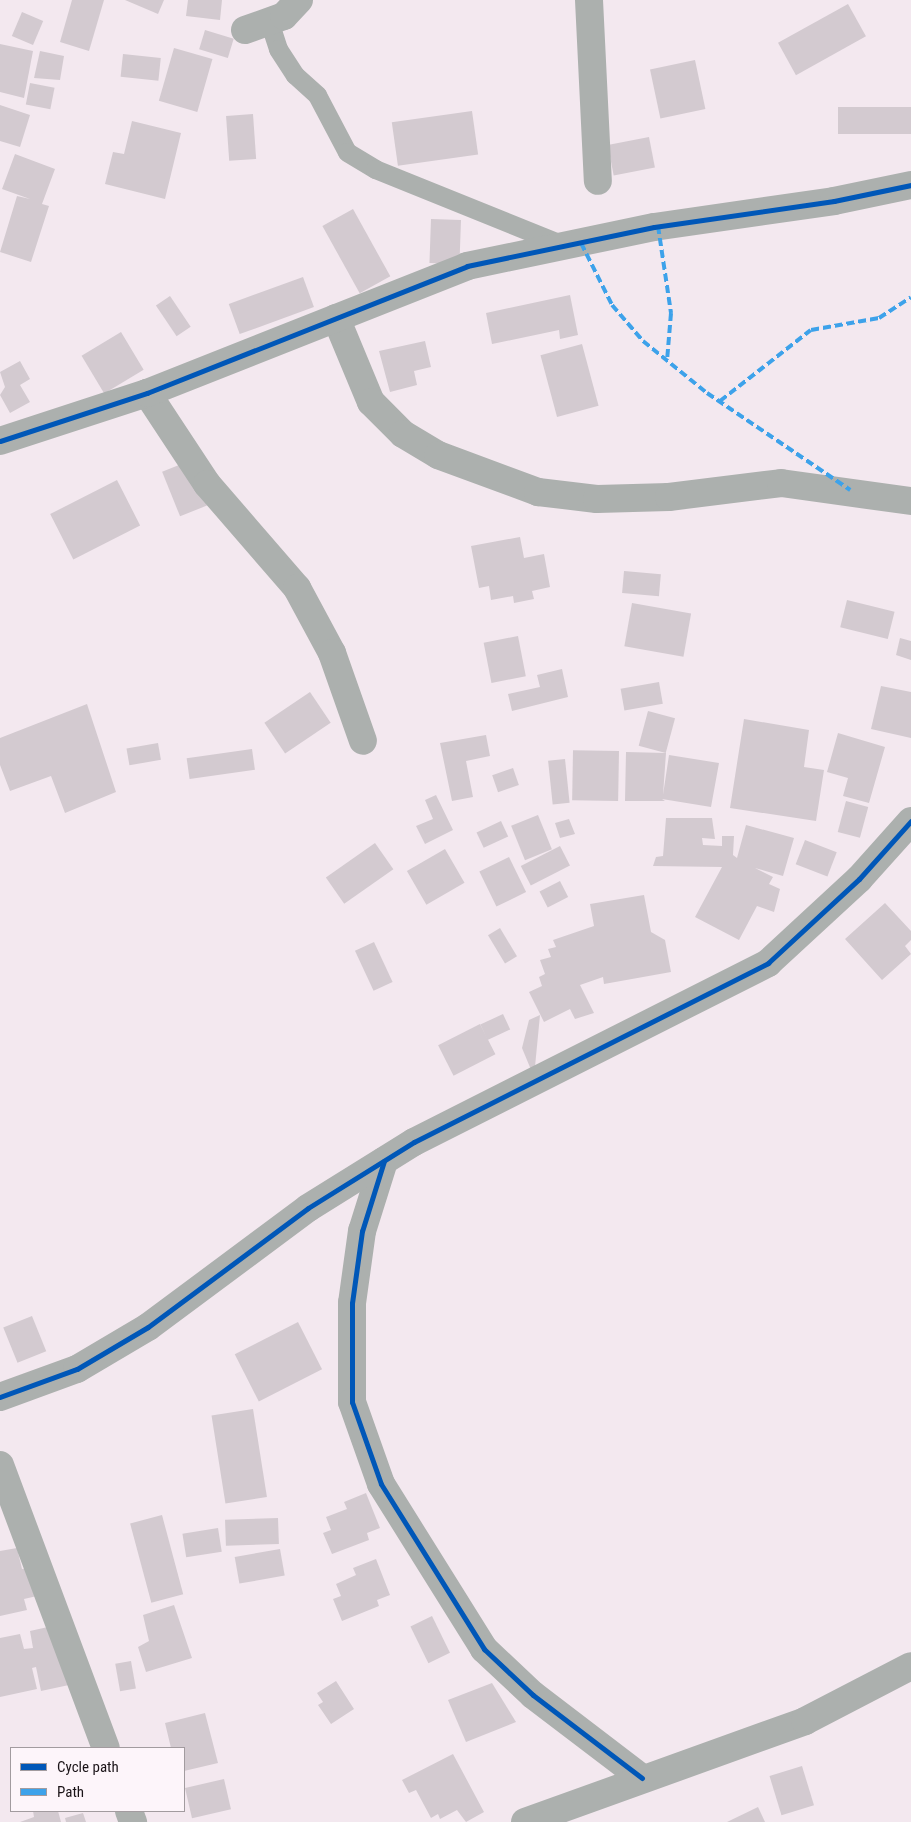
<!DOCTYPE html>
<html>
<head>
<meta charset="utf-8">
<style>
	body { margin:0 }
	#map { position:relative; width:911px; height:1822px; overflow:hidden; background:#f3e8ef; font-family:"Roboto Condensed",sans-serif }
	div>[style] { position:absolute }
	.building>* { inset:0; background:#d3cad0; transform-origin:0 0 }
	.service>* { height:19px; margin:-9.5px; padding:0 9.5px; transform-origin:9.5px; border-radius:9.5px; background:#acb0ae }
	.minor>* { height:28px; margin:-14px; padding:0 14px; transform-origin:14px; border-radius:14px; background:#acb0ae }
	.quiet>* { height:4px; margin-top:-2px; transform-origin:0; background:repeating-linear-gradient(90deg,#3da2ea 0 8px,transparent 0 12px) }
	.cycleway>* { height:5px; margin:-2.5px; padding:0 2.5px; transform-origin:2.5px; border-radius:2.5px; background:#0057b8 }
	span { translate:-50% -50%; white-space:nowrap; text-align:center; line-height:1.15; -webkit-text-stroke:4px #fdf5fa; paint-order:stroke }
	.legend { position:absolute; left:10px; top:1747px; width:175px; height:65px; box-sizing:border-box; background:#fdf5fa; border:1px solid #a29b9f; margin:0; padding:6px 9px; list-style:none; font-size:15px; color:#1a1317 }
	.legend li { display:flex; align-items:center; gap:10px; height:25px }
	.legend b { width:25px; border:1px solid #a29b9f }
</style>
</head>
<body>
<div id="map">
	<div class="building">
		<i style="clip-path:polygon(72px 0,104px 0,89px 51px,60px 42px)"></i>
		<i style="clip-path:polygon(125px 0,164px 0,158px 14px)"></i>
		<i style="clip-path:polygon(188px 0,222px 0,220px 20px,186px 16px)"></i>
		<i style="left:848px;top:4px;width:37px;height:80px;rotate:61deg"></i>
		<i style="left:22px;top:12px;width:23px;height:26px;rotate:23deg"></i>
		<i style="left:205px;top:30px;width:30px;height:20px;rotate:17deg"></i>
		<i style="clip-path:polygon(0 44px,33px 51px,24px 98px,0 92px)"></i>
		<i style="left:174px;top:48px;width:40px;height:55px;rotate:16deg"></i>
		<i style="clip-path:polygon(40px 51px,64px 56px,60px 80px,34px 78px)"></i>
		<i style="left:123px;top:54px;width:38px;height:23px;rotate:6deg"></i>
		<i style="left:695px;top:60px;width:50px;height:46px;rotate:78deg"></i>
		<i style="left:30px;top:83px;width:25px;height:22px;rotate:11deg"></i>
		<i style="clip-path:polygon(0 105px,30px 115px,20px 147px,0 141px)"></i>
		<i style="left:911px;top:107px;width:27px;height:73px;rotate:90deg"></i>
		<i style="left:472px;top:111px;width:44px;height:81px;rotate:82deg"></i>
		<i style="left:253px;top:114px;width:45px;height:27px;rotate:86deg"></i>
		<i style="clip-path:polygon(132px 121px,181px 133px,165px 199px,105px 184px,113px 152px,124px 154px)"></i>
		<i style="left:649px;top:137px;width:31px;height:42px;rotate:79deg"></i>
		<i style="clip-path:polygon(15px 154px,55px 169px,42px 204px,49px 206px,31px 262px,0 252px,17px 196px,30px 199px,2px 189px)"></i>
		<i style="left:353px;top:209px;width:77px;height:35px;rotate:61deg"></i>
		<i style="left:431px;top:219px;width:30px;height:44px;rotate:2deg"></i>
		<i style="left:303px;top:277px;width:32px;height:79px;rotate:70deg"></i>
		<i style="clip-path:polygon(570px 295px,578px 335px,560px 339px,559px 330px,492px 344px,486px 313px)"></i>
		<i style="left:170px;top:296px;width:37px;height:17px;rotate:56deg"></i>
		<i style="left:121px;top:332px;width:44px;height:46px;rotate:59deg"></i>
		<i style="clip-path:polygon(425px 341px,431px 367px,414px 371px,417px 385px,390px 392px,379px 351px)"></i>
		<i style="left:582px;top:344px;width:64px;height:43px;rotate:75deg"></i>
		<i style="clip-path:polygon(20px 361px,30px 379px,20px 385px,30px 402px,10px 413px,0 395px,5px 387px,0 372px)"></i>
		<i style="left:189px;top:461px;width:48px;height:29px;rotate:68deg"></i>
		<i style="left:117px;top:480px;width:51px;height:75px;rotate:63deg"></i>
		<i style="clip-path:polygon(520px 537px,524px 558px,544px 554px,550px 587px,532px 591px,534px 599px,514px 603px,513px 596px,491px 600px,489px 586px,479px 588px,471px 546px)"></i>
		<i style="left:624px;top:571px;width:37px;height:22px;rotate:5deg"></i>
		<i style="left:847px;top:600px;width:49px;height:28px;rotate:14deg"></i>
		<i style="left:632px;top:603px;width:60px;height:44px;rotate:10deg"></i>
		<i style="left:518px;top:636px;width:41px;height:35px;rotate:79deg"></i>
		<i style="clip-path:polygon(900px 638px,911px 641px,911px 660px,896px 655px)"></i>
		<i style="clip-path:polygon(562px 669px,568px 697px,512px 711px,508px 694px,540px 687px,537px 675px)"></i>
		<i style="left:659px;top:682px;width:22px;height:39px;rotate:80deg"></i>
		<i style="clip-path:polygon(881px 686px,911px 692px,911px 738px,871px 729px)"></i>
		<i style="left:310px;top:692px;width:37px;height:55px;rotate:56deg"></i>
		<i style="clip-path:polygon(87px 704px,116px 792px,65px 813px,51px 776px,10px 791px,0 765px,0 738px)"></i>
		<i style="left:648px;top:711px;width:28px;height:36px;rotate:15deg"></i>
		<i style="clip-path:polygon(744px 719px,809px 730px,804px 767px,824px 770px,816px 821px,730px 808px)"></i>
		<i style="clip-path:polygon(838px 733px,885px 747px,869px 803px,843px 796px,848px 778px,827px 772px)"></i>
		<i style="clip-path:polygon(486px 735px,490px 756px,466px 761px,473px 797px,452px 801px,440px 743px)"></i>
		<i style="left:158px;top:743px;width:17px;height:32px;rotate:80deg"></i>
		<i style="left:252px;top:749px;width:21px;height:66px;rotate:82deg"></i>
		<i style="left:619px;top:751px;width:50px;height:46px;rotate:91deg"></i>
		<i style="clip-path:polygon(626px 752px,666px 753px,663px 795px,669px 755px,719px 763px,711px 807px,662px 799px,665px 801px,625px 801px)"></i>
		<i style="left:565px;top:759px;width:44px;height:17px;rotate:84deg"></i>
		<i style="left:513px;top:768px;width:18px;height:22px;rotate:71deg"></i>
		<i style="clip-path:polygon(436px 795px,453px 830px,425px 844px,416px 826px,433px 819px,425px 800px)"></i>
		<i style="left:846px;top:801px;width:23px;height:32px;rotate:15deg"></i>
		<i style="left:538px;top:815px;width:37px;height:29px;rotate:68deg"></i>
		<i style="clip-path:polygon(666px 818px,712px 818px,715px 839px,702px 838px,703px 845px,722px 846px,722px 836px,734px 836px,733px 855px,737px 858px,746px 825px,794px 838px,783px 876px,755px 868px,773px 877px,769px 884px,780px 889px,774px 912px,757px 906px,739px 940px,695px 917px,722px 867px,653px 866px,656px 857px,663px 856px)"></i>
		<i style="clip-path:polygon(569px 819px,575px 834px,560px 838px,555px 823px)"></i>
		<i style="left:501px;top:821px;width:17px;height:27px;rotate:65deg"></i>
		<i style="left:805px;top:840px;width:34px;height:26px;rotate:21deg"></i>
		<i style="left:375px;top:843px;width:32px;height:60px;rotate:55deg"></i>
		<i style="left:560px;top:846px;width:22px;height:44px;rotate:63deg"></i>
		<i style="left:445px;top:849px;width:39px;height:44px;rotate:60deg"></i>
		<i style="left:509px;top:857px;width:39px;height:33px;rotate:64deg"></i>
		<i style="left:560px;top:881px;width:18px;height:23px;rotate:63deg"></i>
		<i style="clip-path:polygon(644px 895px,651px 932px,665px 940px,671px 972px,604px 984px,603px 977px,580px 985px,594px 1013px,575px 1019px,570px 1009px,544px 1022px,529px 992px,542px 986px,539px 977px,545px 974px,540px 960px,551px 957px,548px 949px,556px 947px,553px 940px,594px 926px,590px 904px)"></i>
		<i style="clip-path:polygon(885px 903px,911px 931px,911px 940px,905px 946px,911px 954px,882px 980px,845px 939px)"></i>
		<i style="left:500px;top:928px;width:33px;height:14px;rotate:59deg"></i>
		<i style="left:374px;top:942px;width:44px;height:21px;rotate:65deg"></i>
		<i style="left:503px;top:1014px;width:17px;height:25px;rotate:65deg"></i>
		<i style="clip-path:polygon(540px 1015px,534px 1077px,522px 1048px,529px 1020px)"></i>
		<i style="left:480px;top:1024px;width:34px;height:47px;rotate:63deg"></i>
		<i style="left:32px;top:1316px;width:38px;height:31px;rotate:68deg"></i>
		<i style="left:298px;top:1322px;width:53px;height:71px;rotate:63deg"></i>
		<i style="left:253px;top:1409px;width:89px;height:42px;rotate:81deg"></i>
		<i style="clip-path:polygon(366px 1493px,380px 1528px,367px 1533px,369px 1540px,332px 1554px,323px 1533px,331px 1530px,326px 1517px,347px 1509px,344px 1502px)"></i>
		<i style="left:162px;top:1515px;width:82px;height:33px;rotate:75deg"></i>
		<i style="left:278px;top:1518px;width:26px;height:53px;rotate:88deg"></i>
		<i style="left:218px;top:1528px;width:24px;height:36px;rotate:81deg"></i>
		<i style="clip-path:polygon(17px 1548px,22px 1569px,31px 1568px,37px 1596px,24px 1599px,27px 1610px,0 1616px,0 1551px)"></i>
		<i style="left:280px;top:1549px;width:27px;height:46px;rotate:80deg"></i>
		<i style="clip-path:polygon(376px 1559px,390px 1595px,377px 1600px,379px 1606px,342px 1621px,333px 1599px,341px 1596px,336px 1584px,356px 1575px,353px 1568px)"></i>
		<i style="clip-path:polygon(174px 1605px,192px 1658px,146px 1672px,138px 1647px,149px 1641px,143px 1615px)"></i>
		<i style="left:432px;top:1616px;width:41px;height:24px;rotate:64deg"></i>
		<i style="clip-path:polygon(57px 1625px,69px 1685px,41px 1691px,36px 1667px,32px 1668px,37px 1689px,0 1697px,0 1638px,20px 1634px,24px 1649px,33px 1648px,30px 1631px)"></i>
		<i style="left:131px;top:1661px;width:28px;height:16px;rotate:80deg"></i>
		<i style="clip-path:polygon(336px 1681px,354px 1709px,331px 1724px,318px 1705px,323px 1702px,317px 1693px)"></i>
		<i style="clip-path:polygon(492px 1683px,516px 1722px,466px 1742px,448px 1700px)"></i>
		<i style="clip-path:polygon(205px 1713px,218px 1763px,184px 1771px,184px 1748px,171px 1748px,165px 1723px)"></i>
		<i style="clip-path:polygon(453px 1754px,484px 1812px,466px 1822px,457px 1810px,440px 1819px,438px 1814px,431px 1818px,416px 1790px,409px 1793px,402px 1780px)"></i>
		<i style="left:802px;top:1766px;width:41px;height:34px;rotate:73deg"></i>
		<i style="left:224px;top:1779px;width:31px;height:40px;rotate:77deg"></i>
		<i style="clip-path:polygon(758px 1807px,765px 1822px,727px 1822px)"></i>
		<i style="clip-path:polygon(33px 1811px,58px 1811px,61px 1822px,20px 1822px,34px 1817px)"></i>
		<i style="clip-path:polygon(83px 1813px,86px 1822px,66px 1822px,65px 1818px)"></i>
	</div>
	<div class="service">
		<i style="left:269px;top:21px;width:29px;rotate:72deg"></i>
		<i style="left:278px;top:49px;width:31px;rotate:57deg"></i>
		<i style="left:295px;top:75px;width:30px;rotate:42deg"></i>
		<i style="left:317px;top:95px;width:64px;rotate:62.2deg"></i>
		<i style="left:347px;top:152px;width:33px;rotate:31deg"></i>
		<i style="left:375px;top:169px;width:206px;rotate:22deg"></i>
	</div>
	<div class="minor">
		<i style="left:589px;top:0;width:181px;rotate:87.2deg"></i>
		<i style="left:245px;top:30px;width:41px;rotate:-19.7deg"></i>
		<i style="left:284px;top:16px;width:22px;rotate:-47deg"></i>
		<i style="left:336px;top:318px;width:91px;rotate:67.4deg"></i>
		<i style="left:371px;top:402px;width:45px;rotate:45deg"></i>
		<i style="left:403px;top:434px;width:41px;rotate:31deg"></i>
		<i style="left:438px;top:455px;width:107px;rotate:20.3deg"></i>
		<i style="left:538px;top:492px;width:59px;rotate:6.8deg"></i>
		<i style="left:597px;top:499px;width:72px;rotate:-1.6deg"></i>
		<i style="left:669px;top:497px;width:113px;rotate:-7.1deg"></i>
		<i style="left:781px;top:483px;width:131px;rotate:7.9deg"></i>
		<i style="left:147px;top:393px;width:109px;rotate:56.6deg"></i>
		<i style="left:207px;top:484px;width:138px;rotate:49.1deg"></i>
		<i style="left:297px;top:588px;width:74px;rotate:61.7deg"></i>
		<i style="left:332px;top:653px;width:93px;rotate:70.6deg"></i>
		<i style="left:0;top:441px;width:155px;rotate:-18.1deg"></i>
		<i style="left:147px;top:393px;width:344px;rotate:-21.6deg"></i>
		<i style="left:467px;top:266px;width:191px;rotate:-11.8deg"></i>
		<i style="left:654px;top:227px;width:182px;rotate:-8.2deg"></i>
		<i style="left:834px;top:201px;width:79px;rotate:-11.7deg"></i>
		<i style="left:384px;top:1161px;width:73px;rotate:107.4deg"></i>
		<i style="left:362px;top:1231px;width:73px;rotate:97.9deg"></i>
		<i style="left:352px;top:1303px;width:99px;rotate:90deg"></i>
		<i style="left:352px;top:1402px;width:87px;rotate:70.5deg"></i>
		<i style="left:381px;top:1484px;width:195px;rotate:58deg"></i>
		<i style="left:484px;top:1649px;width:67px;rotate:43.2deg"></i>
		<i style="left:533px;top:1695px;width:137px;rotate:37.3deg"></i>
		<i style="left:0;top:1397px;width:82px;rotate:-20deg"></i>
		<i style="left:77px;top:1369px;width:82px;rotate:-30.6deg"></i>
		<i style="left:148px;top:1327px;width:199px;rotate:-36.6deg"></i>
		<i style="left:308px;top:1208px;width:125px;rotate:-31.9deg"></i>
		<i style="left:414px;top:1142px;width:397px;rotate:-26.8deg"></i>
		<i style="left:768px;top:963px;width:124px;rotate:-42.7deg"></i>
		<i style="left:859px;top:879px;width:78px;rotate:-48.1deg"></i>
		<i style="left:0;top:1465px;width:302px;rotate:69.5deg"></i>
		<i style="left:129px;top:1811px;width:12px;rotate:70deg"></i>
		<i style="left:525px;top:1822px;width:298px;rotate:-19.8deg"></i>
		<i style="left:805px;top:1721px;width:119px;rotate:-27.4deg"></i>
	</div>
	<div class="quiet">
		<i style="left:658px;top:226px;width:88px;rotate:81.5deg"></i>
		<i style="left:671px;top:313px;width:48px;rotate:94.8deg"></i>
		<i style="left:581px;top:243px;width:69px;rotate:63.4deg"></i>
		<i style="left:612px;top:305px;width:48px;rotate:49.3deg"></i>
		<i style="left:643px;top:341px;width:82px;rotate:39.1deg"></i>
		<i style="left:707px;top:393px;width:173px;rotate:34.1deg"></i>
		<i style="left:720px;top:401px;width:115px;rotate:-38deg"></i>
		<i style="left:811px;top:330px;width:69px;rotate:-10deg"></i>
		<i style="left:879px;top:318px;width:38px;rotate:-33deg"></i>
	</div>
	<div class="cycleway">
		<i style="left:0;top:441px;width:155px;rotate:-18.1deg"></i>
		<i style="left:147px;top:393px;width:344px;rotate:-21.6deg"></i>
		<i style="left:467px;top:266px;width:191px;rotate:-11.8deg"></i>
		<i style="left:654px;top:227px;width:182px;rotate:-8.2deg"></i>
		<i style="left:834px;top:201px;width:79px;rotate:-11.7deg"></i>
		<i style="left:384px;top:1161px;width:73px;rotate:107.4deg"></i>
		<i style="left:362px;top:1231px;width:73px;rotate:97.9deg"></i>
		<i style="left:352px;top:1303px;width:99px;rotate:90deg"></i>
		<i style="left:352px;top:1402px;width:87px;rotate:70.5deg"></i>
		<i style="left:381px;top:1484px;width:195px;rotate:58deg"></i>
		<i style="left:484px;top:1649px;width:67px;rotate:43.2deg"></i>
		<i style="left:533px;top:1695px;width:137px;rotate:37.3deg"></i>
		<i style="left:0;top:1397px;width:82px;rotate:-20deg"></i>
		<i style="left:77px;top:1369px;width:82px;rotate:-30.6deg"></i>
		<i style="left:148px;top:1327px;width:199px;rotate:-36.6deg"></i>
		<i style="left:308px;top:1208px;width:125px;rotate:-31.9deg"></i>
		<i style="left:414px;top:1142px;width:397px;rotate:-26.8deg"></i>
		<i style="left:768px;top:963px;width:124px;rotate:-42.7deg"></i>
		<i style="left:859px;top:879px;width:78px;rotate:-48.1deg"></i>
	</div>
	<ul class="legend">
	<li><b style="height:6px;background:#0057b8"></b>Cycle path</li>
	<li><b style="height:6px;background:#3da2ea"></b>Path</li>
	</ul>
</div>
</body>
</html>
